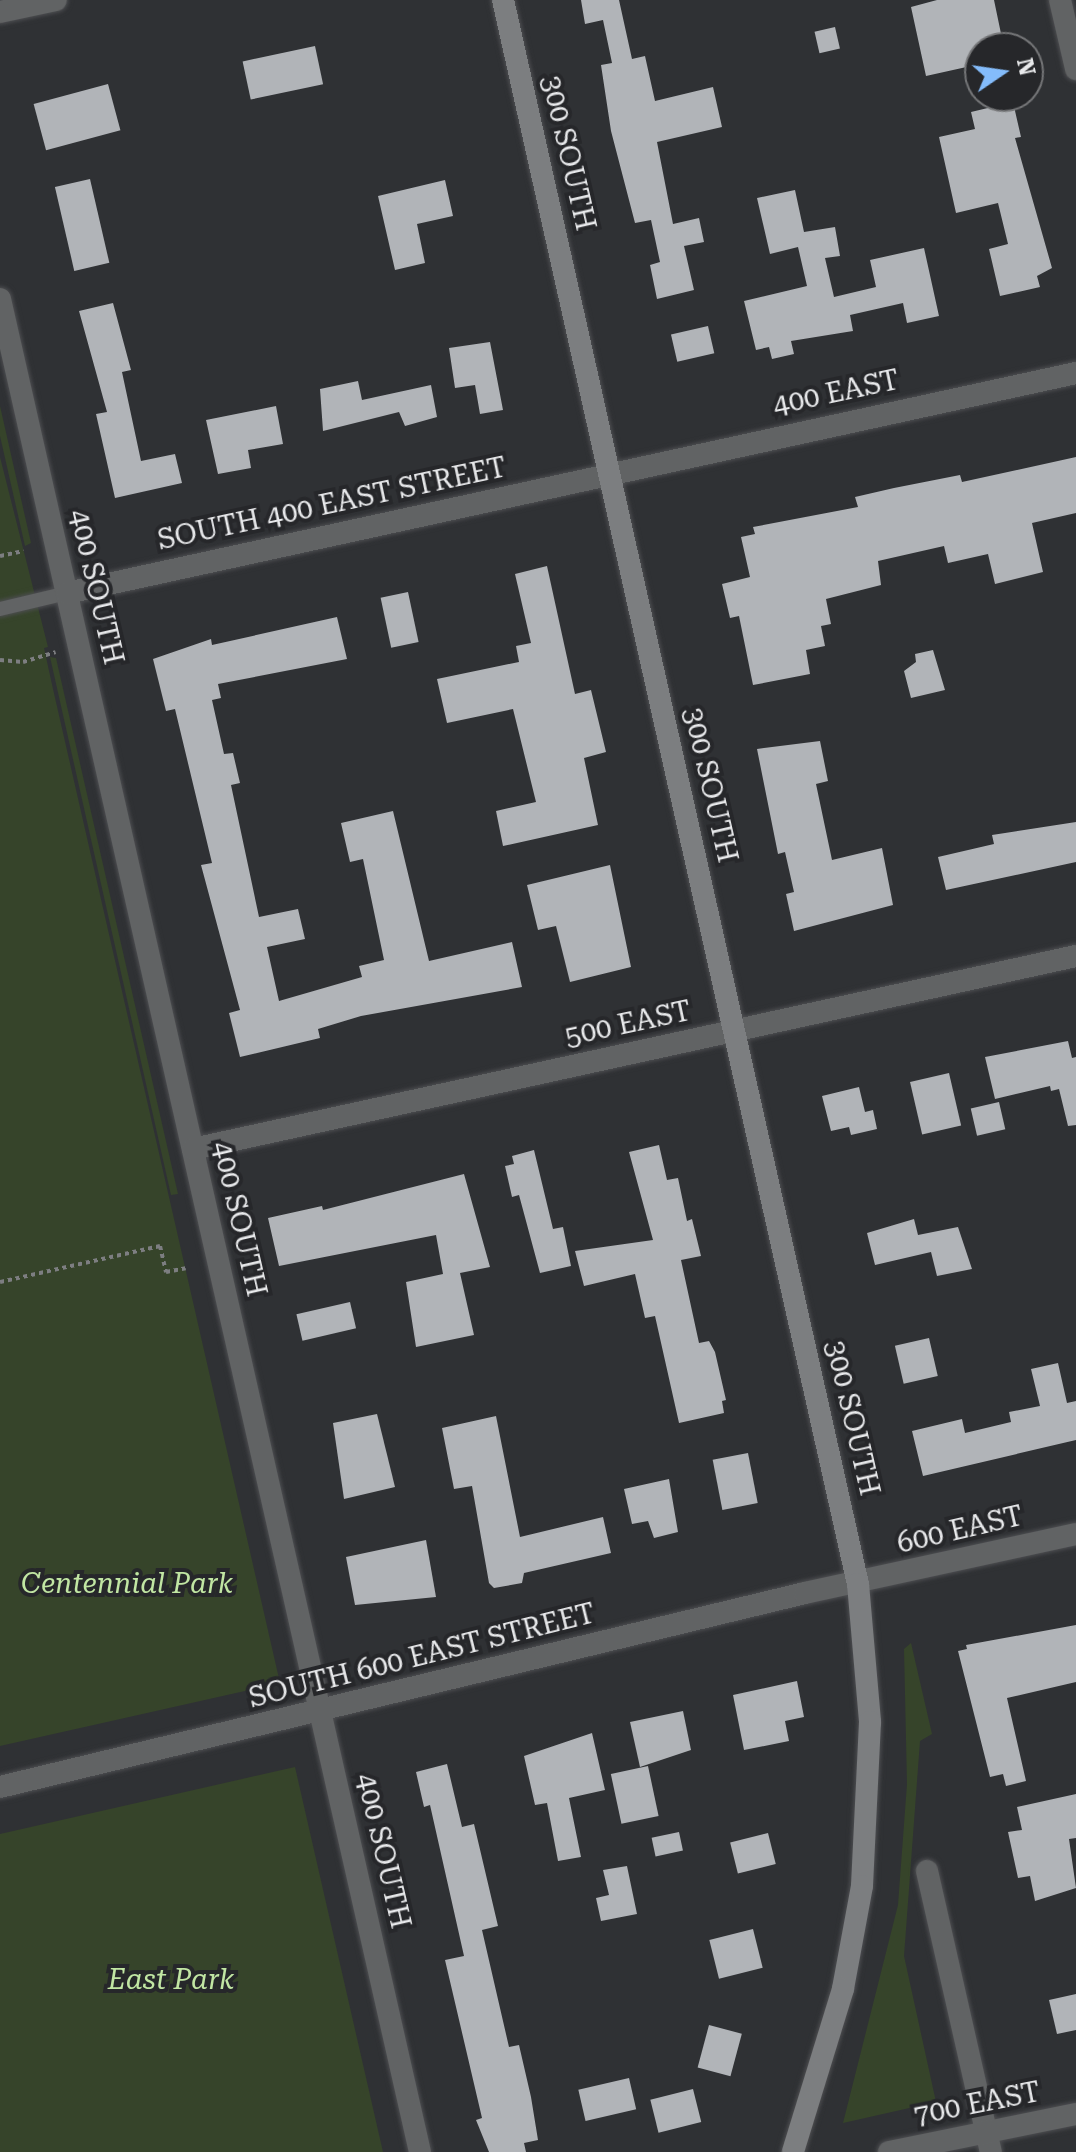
<!DOCTYPE html>
<html>
<head>
<meta charset="utf-8">
<style>
	body { margin:0 }
	#map { position:relative; width:1076px; height:2152px; overflow:hidden; background:#2f3134; font-family:"Roboto Serif",serif }
	div>[style] { position:absolute }
	.green>* { inset:0; background:#36442a }
	.building>* { inset:0; background:#b1b4b8; transform-origin:0 0 }
	.path>* { height:4px; margin-top:-2px; transform-origin:0; background:repeating-linear-gradient(90deg,#7d7e81 0 4px,transparent 0 8px) }
	.roads { filter:drop-shadow(0 0 2px #4d4e51) drop-shadow(0 0 2px #4d4e51) }
	.service>* { height:14px; margin:-7px; padding:0 7px; transform-origin:7px; border-radius:7px; background:#616364 }
	.minor>* { height:22px; margin:-11px; padding:0 11px; transform-origin:11px; border-radius:11px; background:#616364 }
	.tertiary>* { height:22px; margin:-11px; padding:0 11px; transform-origin:11px; border-radius:11px; background:#616364 }
	.secondary>* { height:22px; margin:-11px; padding:0 11px; transform-origin:11px; border-radius:11px; background:#7c7e80 }
	span { translate:-50% -50%; white-space:nowrap; text-align:center; line-height:1.15; -webkit-text-stroke:8px #26272a; paint-order:stroke }
	.street-label { font-size:28px; color:#e8e9eb }
	.park-label { font-size:28px; color:#c1e6a3; font-style:italic }
	.north { position:absolute; left:964px; top:32px; width:80px; height:80px; box-sizing:border-box; background:#26272a; border:2px solid #747577; border-radius:50%; rotate:77deg; font-size:22px; font-weight:700; line-height:32px; text-align:center; color:#e8e9eb }
	.north::after { content:''; display:block; margin:auto; width:28px; height:36px; background:#84bcfb; clip-path:polygon(50% 0,100% 100%,50% 72%,0 100%) }
</style>
</head>
<body>
<div id="map">
	<div class="green">
		<i style="clip-path:polygon(0 406px,31px 543px,25px 546px,0 436px)"></i>
		<i style="clip-path:polygon(0 457px,48px 647px,44px 648px,53px 689px,280px 1683px,0 1746px)"></i>
		<i style="clip-path:polygon(50px 657px,56px 658px,178px 1194px,171px 1195px)"></i>
		<i style="clip-path:polygon(911px 1643px,932px 1734px,920px 1741px,904px 1956px,936px 2102px,843px 2123px,898px 1905px,907px 1784px,904px 1649px)"></i>
		<i style="clip-path:polygon(295px 1767px,383px 2152px,0 2152px,0 1834px)"></i>
	</div>
	<div class="building">
		<i style="clip-path:polygon(581px 0,619px 0,632px 59px,645px 56px,655px 101px,713px 87px,722px 127px,657px 142px,673px 224px,699px 218px,704px 242px,684px 246px,694px 290px,657px 299px,650px 265px,660px 262px,651px 220px,635px 223px,611px 131px,601px 65px,612px 63px,603px 20px,585px 24px)"></i>
		<i style="clip-path:polygon(937px 0,994px 0,1004px 48px,980px 48px,980px 64px,926px 76px,911px 7px)"></i>
		<i style="left:835px;top:27px;width:22px;height:21px;rotate:77deg"></i>
		<i style="left:315px;top:46px;width:39px;height:74px;rotate:78deg"></i>
		<i style="left:108px;top:84px;width:48px;height:77px;rotate:75deg"></i>
		<i style="clip-path:polygon(1013px 102px,1021px 137px,1015px 138px,1052px 268px,1037px 276px,1040px 287px,1000px 296px,989px 249px,1008px 244px,998px 203px,956px 213px,939px 137px,975px 129px,971px 112px)"></i>
		<i style="left:90px;top:179px;width:86px;height:36px;rotate:77deg"></i>
		<i style="clip-path:polygon(445px 180px,453px 216px,417px 224px,425px 263px,395px 270px,378px 196px)"></i>
		<i style="clip-path:polygon(795px 190px,804px 232px,835px 227px,840px 256px,825px 258px,834px 297px,876px 287px,870px 260px,924px 248px,939px 316px,907px 323px,903px 303px,850px 315px,853px 331px,791px 341px,794px 354px,772px 359px,769px 347px,756px 350px,744px 301px,807px 286px,798px 247px,770px 254px,757px 198px)"></i>
		<i style="clip-path:polygon(113px 303px,131px 370px,122px 372px,141px 461px,175px 454px,182px 483px,115px 498px,96px 414px,107px 412px,79px 311px)"></i>
		<i style="left:708px;top:326px;width:28px;height:38px;rotate:77deg"></i>
		<i style="clip-path:polygon(490px 342px,503px 410px,480px 414px,475px 385px,455px 388px,449px 348px)"></i>
		<i style="clip-path:polygon(358px 381px,362px 400px,431px 385px,437px 417px,405px 426px,399px 412px,323px 431px,320px 389px)"></i>
		<i style="clip-path:polygon(276px 406px,283px 444px,248px 450px,251px 468px,218px 474px,206px 420px)"></i>
		<i style="clip-path:polygon(1076px 457px,1076px 513px,1032px 523px,1043px 572px,995px 584px,988px 554px,948px 563px,944px 546px,878px 561px,881px 585px,826px 599px,831px 624px,821px 626px,825px 646px,806px 650px,810px 674px,753px 685px,739px 616px,730px 618px,722px 584px,750px 577px,741px 537px,755px 534px,753px 527px,858px 507px,855px 497px,894px 488px,960px 475px,962px 482px)"></i>
		<i style="clip-path:polygon(547px 566px,575px 694px,591px 690px,606px 752px,584px 758px,598px 825px,503px 846px,496px 811px,536px 802px,513px 709px,447px 723px,437px 679px,519px 662px,516px 646px,531px 643px,515px 574px)"></i>
		<i style="left:408px;top:592px;width:51px;height:28px;rotate:78deg"></i>
		<i style="clip-path:polygon(337px 617px,347px 659px,218px 684px,221px 698px,212px 700px,224px 754px,233px 753px,240px 783px,231px 785px,259px 917px,298px 909px,305px 939px,267px 947px,279px 1001px,362px 977px,359px 966px,384px 960px,363px 859px,350px 862px,341px 823px,393px 811px,429px 961px,512px 942px,522px 987px,361px 1016px,318px 1029px,320px 1038px,240px 1057px,229px 1013px,240px 1010px,201px 865px,212px 863px,175px 709px,166px 711px,153px 659px,211px 639px,212px 645px)"></i>
		<i style="clip-path:polygon(933px 650px,945px 690px,911px 698px,904px 671px,916px 662px,915px 654px)"></i>
		<i style="clip-path:polygon(820px 741px,828px 781px,816px 784px,832px 860px,882px 848px,893px 905px,794px 931px,786px 894px,794px 892px,785px 852px,778px 854px,757px 749px)"></i>
		<i style="clip-path:polygon(1076px 822px,1076px 862px,946px 890px,938px 857px,994px 844px,992px 835px)"></i>
		<i style="clip-path:polygon(610px 865px,631px 967px,570px 982px,556px 926px,538px 930px,527px 885px)"></i>
		<i style="clip-path:polygon(1068px 1041px,1072px 1058px,1076px 1057px,1076px 1125px,1068px 1126px,1059px 1089px,1051px 1091px,1050px 1086px,995px 1099px,985px 1057px)"></i>
		<i style="left:949px;top:1073px;width:54px;height:40px;rotate:77deg"></i>
		<i style="clip-path:polygon(859px 1087px,865px 1112px,873px 1110px,877px 1129px,851px 1135px,849px 1127px,831px 1131px,822px 1096px)"></i>
		<i style="left:999px;top:1102px;width:28px;height:29px;rotate:77deg"></i>
		<i style="clip-path:polygon(659px 1145px,667px 1180px,678px 1178px,687px 1221px,692px 1219px,701px 1256px,681px 1260px,699px 1343px,709px 1341px,715px 1352px,726px 1400px,722px 1401px,724px 1413px,679px 1423px,655px 1316px,645px 1318px,635px 1274px,584px 1286px,575px 1251px,653px 1240px,629px 1152px)"></i>
		<i style="clip-path:polygon(534px 1150px,553px 1229px,563px 1227px,571px 1266px,540px 1273px,519px 1195px,512px 1197px,505px 1166px,514px 1164px,512px 1156px)"></i>
		<i style="clip-path:polygon(464px 1174px,490px 1267px,460px 1273px,474px 1335px,416px 1347px,406px 1282px,443px 1274px,436px 1235px,279px 1266px,268px 1218px,322px 1206px,323px 1210px)"></i>
		<i style="clip-path:polygon(914px 1219px,918px 1235px,958px 1227px,972px 1269px,937px 1276px,931px 1252px,875px 1265px,867px 1233px)"></i>
		<i style="left:350px;top:1302px;width:27px;height:55px;rotate:77deg"></i>
		<i style="left:929px;top:1338px;width:39px;height:35px;rotate:77deg"></i>
		<i style="clip-path:polygon(1058px 1363px,1067px 1403px,1076px 1401px,1076px 1440px,923px 1476px,912px 1431px,962px 1419px,965px 1433px,1011px 1422px,1009px 1412px,1040px 1406px,1031px 1369px)"></i>
		<i style="clip-path:polygon(377px 1414px,395px 1487px,344px 1499px,333px 1423px)"></i>
		<i style="clip-path:polygon(496px 1416px,520px 1537px,603px 1517px,611px 1553px,524px 1573px,522px 1583px,494px 1588px,489px 1583px,472px 1486px,454px 1489px,442px 1428px)"></i>
		<i style="left:748px;top:1453px;width:51px;height:36px;rotate:79deg"></i>
		<i style="clip-path:polygon(669px 1479px,678px 1532px,654px 1538px,648px 1521px,632px 1524px,624px 1489px)"></i>
		<i style="clip-path:polygon(426px 1540px,436px 1597px,355px 1605px,346px 1557px)"></i>
		<i style="clip-path:polygon(1076px 1625px,1076px 1682px,1007px 1698px,1026px 1781px,1006px 1786px,1003px 1774px,990px 1777px,958px 1651px,967px 1649px,966px 1645px)"></i>
		<i style="clip-path:polygon(797px 1681px,804px 1717px,785px 1721px,789px 1741px,744px 1750px,733px 1695px)"></i>
		<i style="clip-path:polygon(683px 1711px,691px 1750px,640px 1767px,630px 1722px)"></i>
		<i style="clip-path:polygon(592px 1733px,605px 1790px,569px 1798px,581px 1857px,558px 1861px,547px 1803px,535px 1805px,524px 1756px)"></i>
		<i style="clip-path:polygon(447px 1764px,462px 1827px,474px 1824px,498px 1926px,482px 1930px,509px 2047px,519px 2045px,531px 2097px,538px 2140px,524px 2143px,526px 2152px,489px 2152px,476px 2120px,482px 2118px,445px 1960px,464px 1956px,430px 1805px,424px 1807px,416px 1772px)"></i>
		<i style="left:648px;top:1766px;width:51px;height:38px;rotate:78deg"></i>
		<i style="clip-path:polygon(1076px 1794px,1076px 1838px,1069px 1839px,1076px 1888px,1035px 1901px,1030px 1876px,1018px 1878px,1008px 1832px,1022px 1830px,1017px 1807px)"></i>
		<i style="left:679px;top:1832px;width:19px;height:28px;rotate:78deg"></i>
		<i style="left:768px;top:1833px;width:32px;height:39px;rotate:76deg"></i>
		<i style="clip-path:polygon(627px 1866px,637px 1914px,601px 1921px,596px 1898px,609px 1895px,603px 1870px)"></i>
		<i style="left:753px;top:1929px;width:40px;height:45px;rotate:76deg"></i>
		<i style="clip-path:polygon(1076px 1994px,1076px 2030px,1057px 2034px,1049px 2000px)"></i>
		<i style="left:709px;top:2025px;width:34px;height:44px;rotate:15deg"></i>
		<i style="left:629px;top:2078px;width:32px;height:52px;rotate:77deg"></i>
		<i style="left:693px;top:2089px;width:34px;height:44px;rotate:76deg"></i>
	</div>
	<div class="path">
		<i style="left:0;top:556px;width:24px;rotate:-12deg"></i>
		<i style="left:0;top:660px;width:23px;rotate:5deg"></i>
		<i style="left:23px;top:662px;width:34px;rotate:-17deg"></i>
		<i style="left:0;top:1282px;width:164px;rotate:-12.7deg"></i>
		<i style="left:160px;top:1246px;width:27px;rotate:77deg"></i>
		<i style="left:166px;top:1272px;width:20px;rotate:-11deg"></i>
	</div>
	<div class="roads">
		<div class="service">
			<i style="left:0;top:609px;width:69px;rotate:-13.4deg"></i>
		</div>
		<div class="minor">
			<i style="left:1060px;top:0;width:71px;rotate:76.9deg"></i>
			<i style="left:0;top:299px;width:1900px;rotate:77.23deg"></i>
			<i style="left:67px;top:593px;width:1033px;rotate:-12.3deg"></i>
			<i style="left:193px;top:1149px;width:904px;rotate:-12.33deg"></i>
			<i style="left:927px;top:1871px;width:288px;rotate:77.2deg"></i>
			<i style="left:889px;top:2152px;width:191px;rotate:-11.5deg"></i>
		</div>
		<div class="tertiary">
			<i style="left:0;top:12px;width:57px;rotate:-12.1deg"></i>
			<i style="left:0;top:1787px;width:828px;rotate:-13.55deg"></i>
			<i style="left:805px;top:1593px;width:277px;rotate:-12.3deg"></i>
		</div>
		<div class="secondary">
			<i style="left:503px;top:0;width:1623px;rotate:77.37deg"></i>
			<i style="left:858px;top:1584px;width:139px;rotate:85deg"></i>
			<i style="left:870px;top:1722px;width:164px;rotate:92.8deg"></i>
			<i style="left:862px;top:1886px;width:105px;rotate:100.5deg"></i>
			<i style="left:843px;top:1989px;width:170px;rotate:107.1deg"></i>
		</div>
	</div>
	<div class="street-label">
		<span style="left:568px;top:153px;rotate:77deg">300 SOUTH</span>
		<span style="left:836px;top:393px;rotate:-12deg">400 EAST</span>
		<span style="left:332px;top:504px;rotate:-12deg">SOUTH 400 EAST STREET</span>
		<span style="left:96px;top:587px;rotate:77deg">400 SOUTH</span>
		<span style="left:710px;top:785px;rotate:77deg">300 SOUTH</span>
		<span style="left:628px;top:1024px;rotate:-12deg">500 EAST</span>
		<span style="left:239px;top:1219px;rotate:77deg">400 SOUTH</span>
		<span style="left:852px;top:1418px;rotate:77deg">300 SOUTH</span>
		<span style="left:960px;top:1530px;rotate:-13deg">600 EAST</span>
		<span style="left:422px;top:1656px;rotate:-14deg">SOUTH 600 EAST STREET</span>
		<span style="left:383px;top:1851px;rotate:77deg">400 SOUTH</span>
		<span style="left:977px;top:2104px;rotate:-11deg">700 EAST</span>
	</div>
	<div class="park-label">
		<span style="left:127px;top:1584px">Centennial Park</span>
		<span style="left:171px;top:1980px">East Park</span>
	</div>
	<div class="north">N</div>
</div>
</body>
</html>
